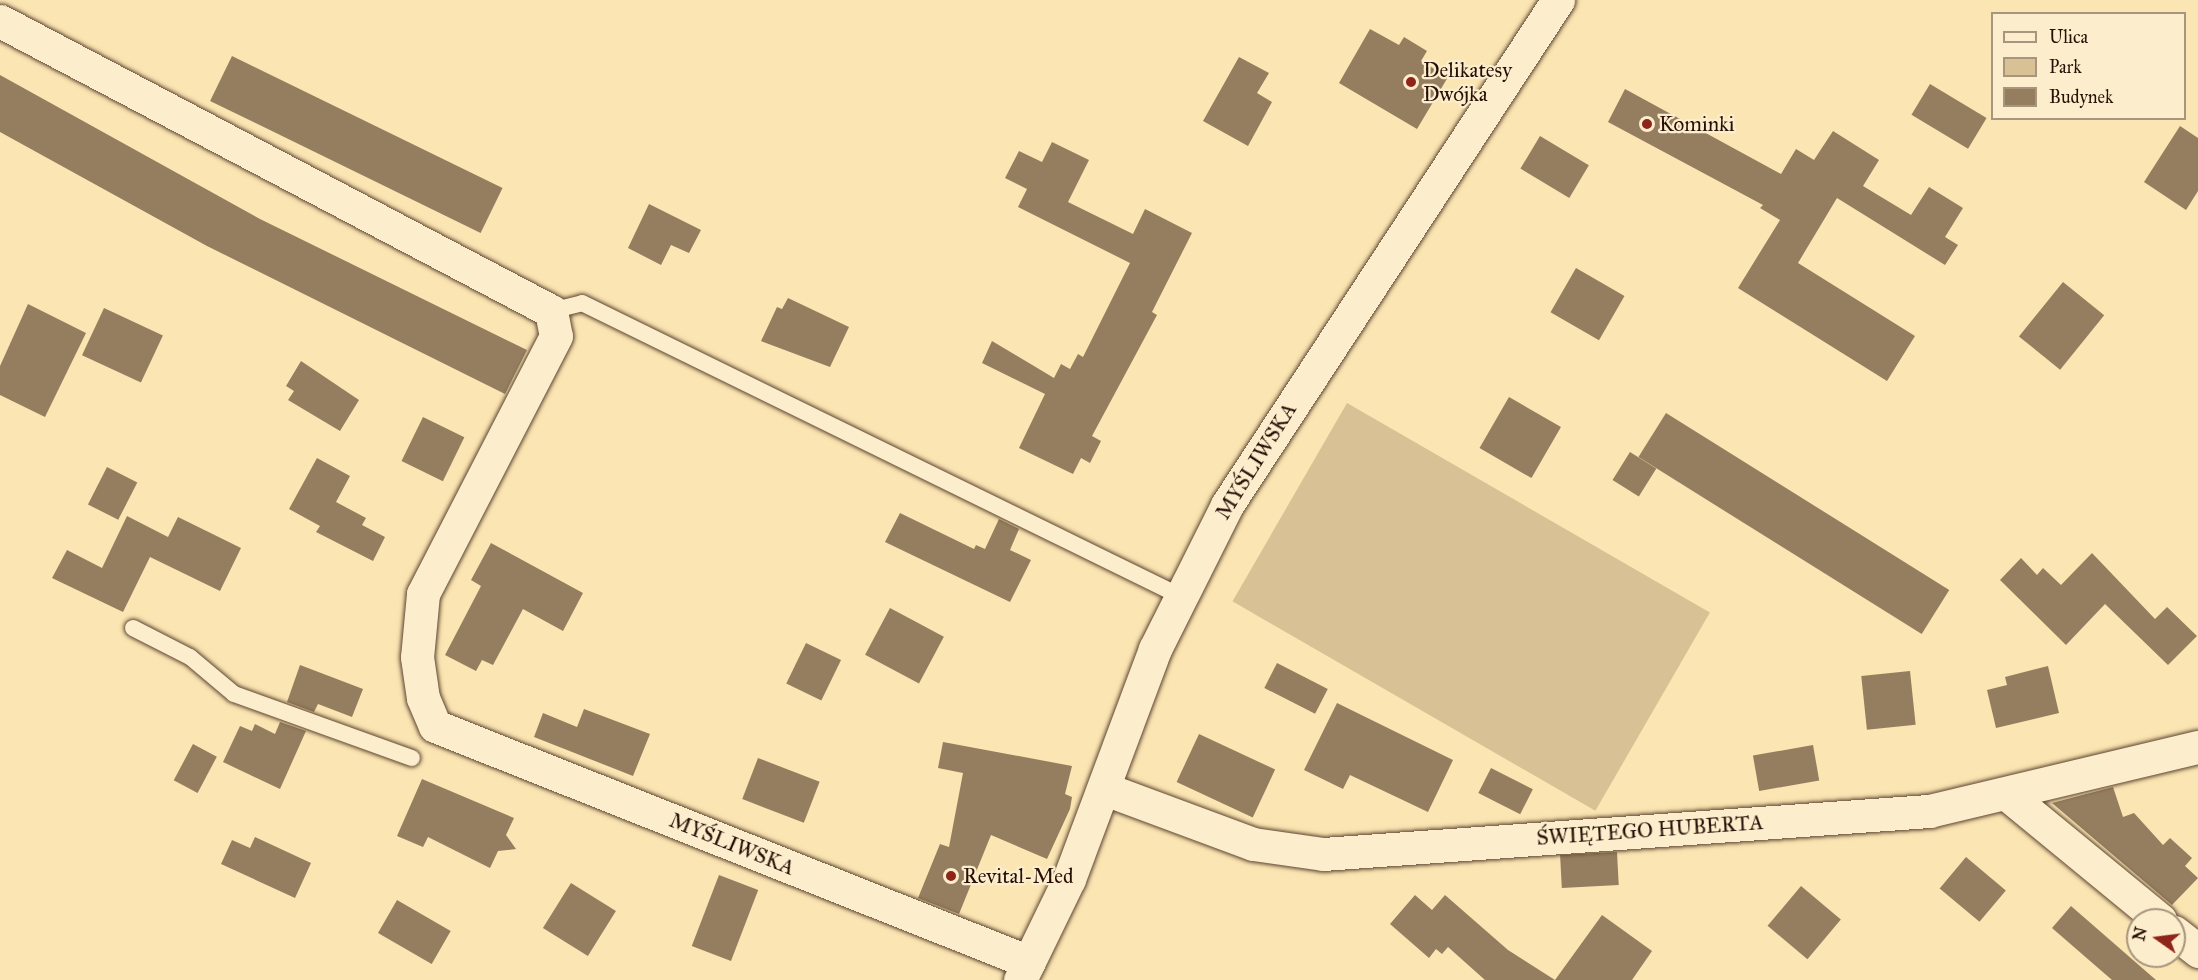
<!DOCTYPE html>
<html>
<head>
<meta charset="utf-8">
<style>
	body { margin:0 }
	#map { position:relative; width:2198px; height:980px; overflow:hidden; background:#fbe5b2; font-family:"IM FELL Great Primer",serif }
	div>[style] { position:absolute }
	.green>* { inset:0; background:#d7c195; transform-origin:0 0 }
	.building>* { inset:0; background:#957e5f; transform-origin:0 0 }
	.roads { filter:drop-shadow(0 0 2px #5c4431) drop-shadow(0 0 2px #5c4431) }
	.lane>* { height:16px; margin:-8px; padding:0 8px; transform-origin:8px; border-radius:8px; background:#fceecd }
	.street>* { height:33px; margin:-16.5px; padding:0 16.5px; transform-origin:16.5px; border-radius:16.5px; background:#fceecd }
	.secondary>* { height:33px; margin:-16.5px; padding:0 16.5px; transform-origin:16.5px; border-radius:16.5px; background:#fceecd }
	.dots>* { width:16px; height:16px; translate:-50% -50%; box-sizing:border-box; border:3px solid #fceecd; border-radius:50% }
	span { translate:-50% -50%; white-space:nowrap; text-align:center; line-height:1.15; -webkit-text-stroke:4.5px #fceecd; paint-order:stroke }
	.poi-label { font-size:21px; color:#270f06 }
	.left { translate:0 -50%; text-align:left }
	.street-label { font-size:21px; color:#270f06 }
	.legend { position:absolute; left:1991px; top:12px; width:195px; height:108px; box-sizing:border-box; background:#fceecd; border:2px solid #a7957d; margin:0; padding:8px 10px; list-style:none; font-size:18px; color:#270f06 }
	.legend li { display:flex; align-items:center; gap:12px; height:30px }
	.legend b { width:30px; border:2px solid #a7957d }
	.north { position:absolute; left:2126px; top:908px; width:60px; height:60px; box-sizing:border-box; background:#fceecd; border:2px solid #a7957d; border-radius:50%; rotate:284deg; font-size:16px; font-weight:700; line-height:24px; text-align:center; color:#270f06 }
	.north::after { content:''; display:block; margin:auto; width:21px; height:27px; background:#8f2418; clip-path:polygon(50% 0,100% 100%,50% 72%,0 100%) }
</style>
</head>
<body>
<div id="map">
	<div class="green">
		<i style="left:1347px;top:403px;width:419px;height:229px;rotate:30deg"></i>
	</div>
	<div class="building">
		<i style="clip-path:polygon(1370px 29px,1399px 45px,1404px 37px,1427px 51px,1421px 61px,1448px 77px,1417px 129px,1339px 83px)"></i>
		<i style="left:232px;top:56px;width:301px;height:50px;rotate:26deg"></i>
		<i style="clip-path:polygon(1239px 57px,1269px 73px,1257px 93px,1272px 102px,1248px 146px,1203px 121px)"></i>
		<i style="clip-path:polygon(0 75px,260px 219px,527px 350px,505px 394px,207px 246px,0 132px)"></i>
		<i style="left:1930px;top:84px;width:66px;height:36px;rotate:31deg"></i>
		<i style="clip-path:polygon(1625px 89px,1781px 174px,1796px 149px,1814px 160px,1833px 131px,1879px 160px,1863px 186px,1911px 215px,1929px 187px,1963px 208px,1945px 237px,1958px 245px,1945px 265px,1837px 198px,1798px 263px,1915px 336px,1887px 381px,1738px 288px,1780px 220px,1760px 208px,1763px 205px,1608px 122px)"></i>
		<i style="clip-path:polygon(2180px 126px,2198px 138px,2198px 191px,2186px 210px,2144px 182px)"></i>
		<i style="left:1540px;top:136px;width:57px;height:38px;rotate:31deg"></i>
		<i style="clip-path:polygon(1052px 142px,1089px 160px,1068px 202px,1133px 234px,1145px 209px,1192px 233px,1152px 312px,1157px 315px,1092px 436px,1101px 441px,1090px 463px,1081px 458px,1073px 474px,1019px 448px,1045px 394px,982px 363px,992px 341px,1054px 378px,1061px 364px,1070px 369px,1078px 354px,1083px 357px,1130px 263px,1018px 207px,1027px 189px,1005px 178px,1019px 151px,1042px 162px)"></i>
		<i style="clip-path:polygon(649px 204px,701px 230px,689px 253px,671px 245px,661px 265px,628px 248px)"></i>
		<i style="left:1576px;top:268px;width:56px;height:51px;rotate:30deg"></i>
		<i style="left:2063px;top:282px;width:53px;height:70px;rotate:39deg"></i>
		<i style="clip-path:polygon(788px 298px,849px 327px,830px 367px,761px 341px,777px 307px,782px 309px)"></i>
		<i style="clip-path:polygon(28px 304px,86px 333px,45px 417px,0 395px,0 366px)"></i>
		<i style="left:104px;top:308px;width:65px;height:52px;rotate:25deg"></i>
		<i style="clip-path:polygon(301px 361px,359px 400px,340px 431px,288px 400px,294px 391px,286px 386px)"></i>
		<i style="left:1509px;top:397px;width:60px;height:59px;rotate:30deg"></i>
		<i style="left:1666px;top:413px;width:334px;height:52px;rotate:32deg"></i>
		<i style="left:423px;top:417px;width:46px;height:49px;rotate:26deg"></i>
		<i style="left:1630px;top:452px;width:31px;height:33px;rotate:32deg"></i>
		<i style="clip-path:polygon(317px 458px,350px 476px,336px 502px,366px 518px,362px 525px,385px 537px,373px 561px,316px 532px,320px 526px,289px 509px)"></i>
		<i style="left:107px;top:467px;width:34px;height:42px;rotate:27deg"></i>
		<i style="clip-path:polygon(900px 513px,974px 549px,976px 545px,985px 549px,999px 519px,1019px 529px,1010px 550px,1031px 560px,1010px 602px,885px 542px)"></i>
		<i style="clip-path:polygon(127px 516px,168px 537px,178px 517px,241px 548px,220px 591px,150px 557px,123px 612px,52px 578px,67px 550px,102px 568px)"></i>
		<i style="clip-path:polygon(491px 543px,583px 593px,563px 631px,523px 609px,493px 665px,482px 660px,476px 671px,445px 655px,481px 586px,471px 580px)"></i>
		<i style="clip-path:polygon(2092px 553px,2155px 619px,2167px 607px,2197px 636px,2168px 665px,2105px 604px,2066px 645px,2000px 580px,2021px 558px,2037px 575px,2043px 568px,2061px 585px)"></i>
		<i style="left:890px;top:608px;width:61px;height:53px;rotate:28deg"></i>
		<i style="left:806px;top:643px;width:39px;height:45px;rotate:26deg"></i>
		<i style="left:1277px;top:663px;width:57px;height:28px;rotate:27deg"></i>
		<i style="clip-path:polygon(300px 665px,363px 689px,352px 717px,318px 704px,314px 712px,287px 702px)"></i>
		<i style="clip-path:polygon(2048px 666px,2059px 713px,1996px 728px,1987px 690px,2007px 685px,2005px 677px)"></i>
		<i style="left:1910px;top:671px;width:54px;height:49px;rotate:84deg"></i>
		<i style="clip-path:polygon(1337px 703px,1453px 760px,1428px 812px,1350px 775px,1343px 789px,1304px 770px)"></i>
		<i style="clip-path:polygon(584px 709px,650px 734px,633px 776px,534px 737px,543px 713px,577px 727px)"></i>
		<i style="clip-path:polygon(280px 722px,306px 731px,280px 789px,223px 762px,240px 726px,252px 731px,255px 724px,275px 734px)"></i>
		<i style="left:1199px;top:734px;width:84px;height:53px;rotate:25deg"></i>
		<i style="clip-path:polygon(943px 742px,1072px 766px,1065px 794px,1072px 797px,1070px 809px,1047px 859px,991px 835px,959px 914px,918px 898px,940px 844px,949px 847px,963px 773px,938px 768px)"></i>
		<i style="left:193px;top:744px;width:27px;height:41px;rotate:28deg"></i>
		<i style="left:1813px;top:745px;width:36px;height:61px;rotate:80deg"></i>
		<i style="left:758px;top:758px;width:66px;height:44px;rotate:21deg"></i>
		<i style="left:1491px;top:768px;width:47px;height:28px;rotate:27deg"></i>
		<i style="clip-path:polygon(422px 779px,514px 818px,506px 835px,516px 849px,498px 851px,490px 868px,428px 837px,423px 847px,397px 836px)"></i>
		<i style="clip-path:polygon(2113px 787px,2123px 817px,2134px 813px,2163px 845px,2170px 838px,2192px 858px,2185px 866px,2198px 878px,2172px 905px,2052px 803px)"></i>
		<i style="clip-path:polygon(255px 837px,311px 863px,295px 898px,221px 864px,232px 840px,250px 848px)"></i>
		<i style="left:1617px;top:852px;width:33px;height:57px;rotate:87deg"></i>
		<i style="left:1966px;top:857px;width:52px;height:41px;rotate:40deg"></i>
		<i style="left:719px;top:875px;width:42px;height:76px;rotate:21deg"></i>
		<i style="left:571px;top:883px;width:53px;height:53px;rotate:32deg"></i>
		<i style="left:1801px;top:886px;width:52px;height:52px;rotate:40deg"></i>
		<i style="clip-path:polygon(1415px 895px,1432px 910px,1445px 895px,1508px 950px,1555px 980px,1485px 980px,1448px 947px,1442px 954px,1436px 949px,1429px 958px,1390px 924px)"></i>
		<i style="left:397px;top:900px;width:62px;height:38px;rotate:30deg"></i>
		<i style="clip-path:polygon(2071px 906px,2156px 980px,2112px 980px,2052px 928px)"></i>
		<i style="clip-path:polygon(1602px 915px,1652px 951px,1632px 980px,1555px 980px)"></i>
	</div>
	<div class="roads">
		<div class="lane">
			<i style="left:551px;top:311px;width:32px;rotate:-14deg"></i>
			<i style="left:582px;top:303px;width:666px;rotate:26.1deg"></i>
			<i style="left:133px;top:628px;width:64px;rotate:27deg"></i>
			<i style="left:190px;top:657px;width:57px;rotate:40.1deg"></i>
			<i style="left:234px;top:694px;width:189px;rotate:19.8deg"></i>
		</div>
		<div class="street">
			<i style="left:0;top:21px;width:623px;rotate:27.76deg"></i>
			<i style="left:551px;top:311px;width:25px;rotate:79deg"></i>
			<i style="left:556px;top:336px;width:290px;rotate:117.3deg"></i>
			<i style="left:423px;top:594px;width:63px;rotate:95.4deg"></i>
			<i style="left:417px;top:657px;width:41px;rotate:81.7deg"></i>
			<i style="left:423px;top:698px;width:30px;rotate:67deg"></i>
			<i style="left:435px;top:726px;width:639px;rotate:21.67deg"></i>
			<i style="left:1105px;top:789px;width:158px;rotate:20.4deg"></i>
			<i style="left:1253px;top:844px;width:71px;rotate:8.1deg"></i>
			<i style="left:1323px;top:854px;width:608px;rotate:-4.06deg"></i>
			<i style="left:1929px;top:811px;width:277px;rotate:-13.4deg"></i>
			<i style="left:2008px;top:795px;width:197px;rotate:39.4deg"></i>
			<i style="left:2174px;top:932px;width:31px;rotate:38deg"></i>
		</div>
		<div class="secondary">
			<i style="left:1020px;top:980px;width:112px;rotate:-64.1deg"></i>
			<i style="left:1069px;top:879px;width:246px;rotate:-69.5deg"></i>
			<i style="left:1155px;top:649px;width:161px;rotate:-63.4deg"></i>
			<i style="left:1227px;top:505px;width:604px;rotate:-56.76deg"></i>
		</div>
	</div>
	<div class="dots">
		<i style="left:1411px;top:82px;background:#8f2418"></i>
		<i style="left:1647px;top:124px;background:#8f2418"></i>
		<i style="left:951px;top:876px;background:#8f2418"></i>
	</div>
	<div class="poi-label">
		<span class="left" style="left:1423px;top:82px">Delikatesy<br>Dwójka</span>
		<span class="left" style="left:1659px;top:124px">Kominki</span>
		<span class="left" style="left:963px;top:876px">Revital-Med</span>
	</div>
	<div class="street-label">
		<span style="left:1256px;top:461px;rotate:-58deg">MYŚLIWSKA</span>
		<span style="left:1650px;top:830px;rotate:-4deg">ŚWIĘTEGO HUBERTA</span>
		<span style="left:732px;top:844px;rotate:22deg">MYŚLIWSKA</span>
	</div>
	<ul class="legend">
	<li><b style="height:8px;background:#fceecd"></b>Ulica</li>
	<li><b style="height:16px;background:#d7c195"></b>Park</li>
	<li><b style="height:16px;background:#957e5f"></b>Budynek</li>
	</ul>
	<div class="north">N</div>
</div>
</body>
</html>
